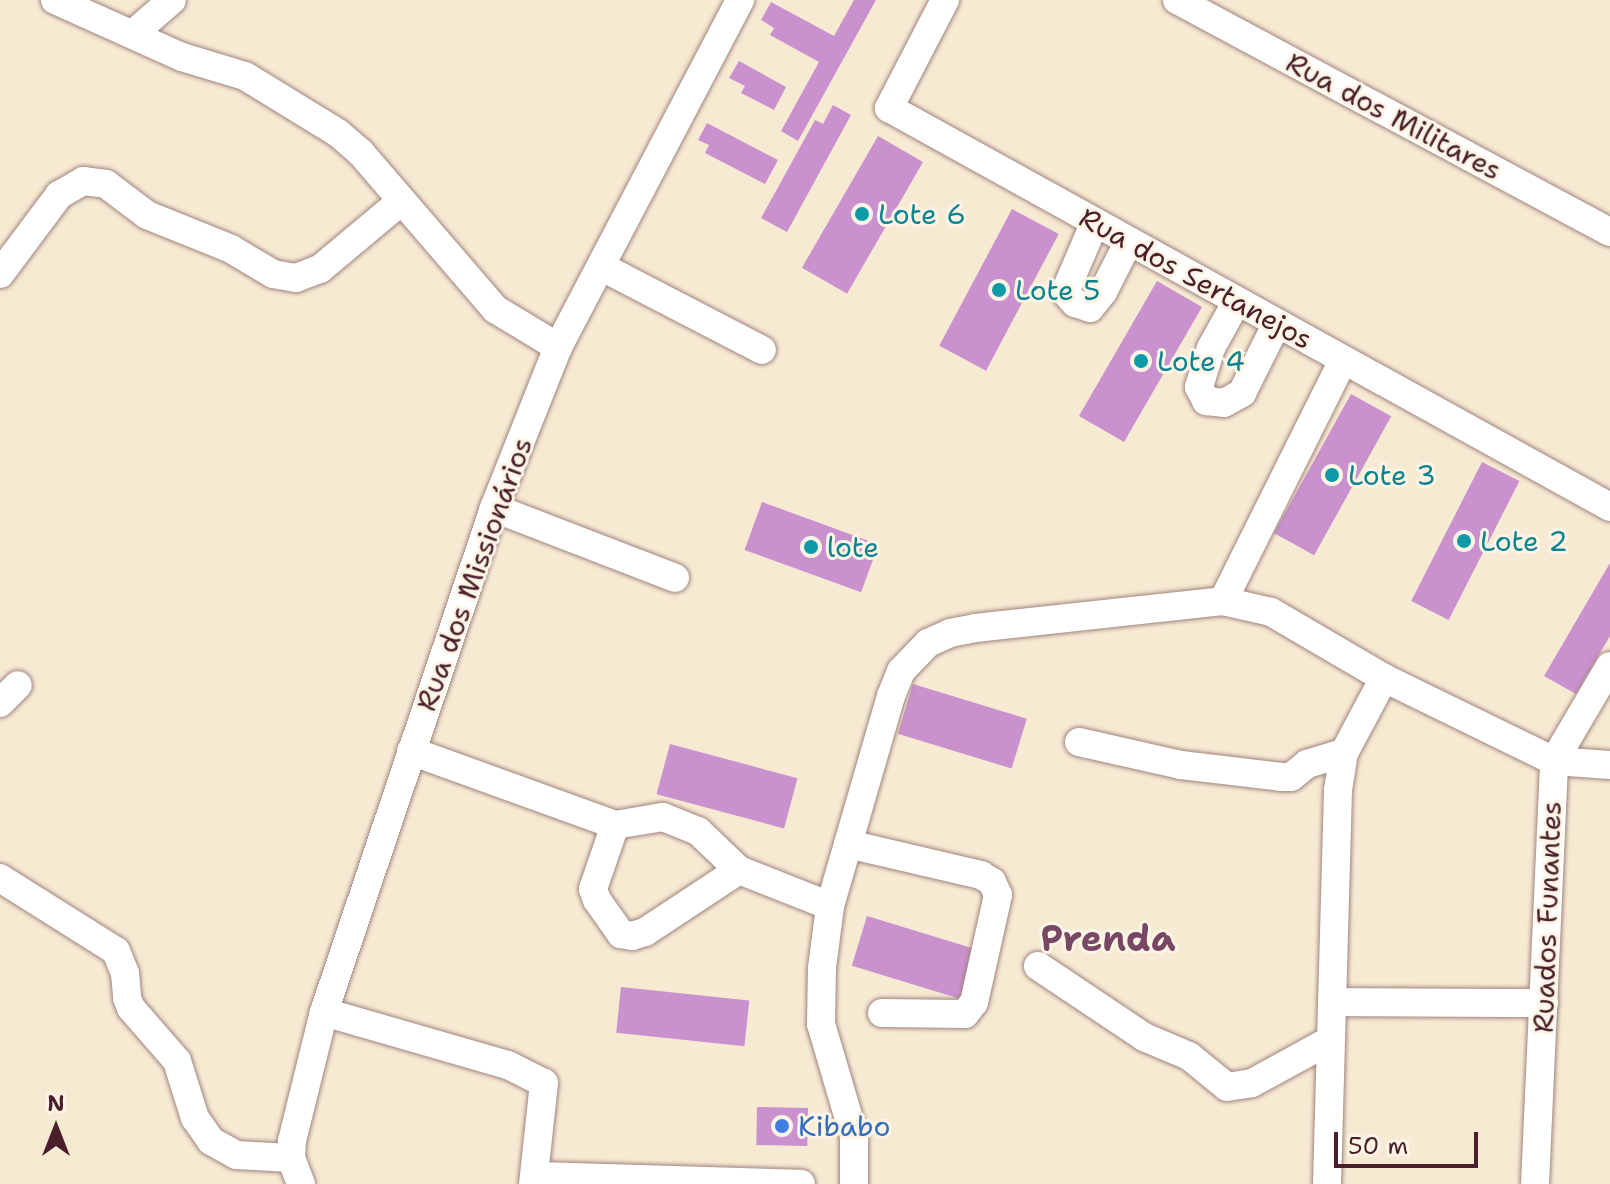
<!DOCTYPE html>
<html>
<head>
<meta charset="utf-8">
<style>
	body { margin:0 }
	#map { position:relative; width:1610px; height:1184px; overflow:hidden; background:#f7ead3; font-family:"Shantell Sans",sans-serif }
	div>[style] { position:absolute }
	.building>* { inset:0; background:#ca91cf; transform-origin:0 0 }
	.roads { filter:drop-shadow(0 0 2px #a0847f) drop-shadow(0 0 2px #a0847f) }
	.minor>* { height:28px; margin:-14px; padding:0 14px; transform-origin:14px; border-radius:14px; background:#fff }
	.dots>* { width:22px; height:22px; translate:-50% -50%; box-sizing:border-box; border:4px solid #fcf5e5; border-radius:50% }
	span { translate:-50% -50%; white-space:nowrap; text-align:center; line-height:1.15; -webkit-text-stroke:6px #fcf5e5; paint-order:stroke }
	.street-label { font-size:28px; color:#4a1f2b }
	.culture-label { font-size:28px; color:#0d838f }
	.left { translate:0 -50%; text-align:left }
	.shop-label { font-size:28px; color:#366cbe }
	.district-label { font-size:36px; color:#774764; font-weight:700 }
	.north { position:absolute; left:16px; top:1088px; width:80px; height:80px; -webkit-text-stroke:6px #fcf5e5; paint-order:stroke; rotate:0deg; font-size:22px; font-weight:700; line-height:32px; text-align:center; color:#4a1f2b }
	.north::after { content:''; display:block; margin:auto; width:28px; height:36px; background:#4a1f2b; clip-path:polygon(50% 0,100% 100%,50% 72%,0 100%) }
	.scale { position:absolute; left:1334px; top:1132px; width:144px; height:36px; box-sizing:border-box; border:4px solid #4a1f2b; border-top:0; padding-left:10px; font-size:24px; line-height:28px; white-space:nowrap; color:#4a1f2b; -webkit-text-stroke:6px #fcf5e5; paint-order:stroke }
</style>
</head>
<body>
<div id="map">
	<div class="building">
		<i style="clip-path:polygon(854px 0,876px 0,798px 141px,781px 131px,819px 62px,770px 35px,774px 28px,761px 20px,771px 2px,834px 36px)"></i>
		<i style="clip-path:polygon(739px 61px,786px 87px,774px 110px,741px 93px,745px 86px,729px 78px)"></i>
		<i style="clip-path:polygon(833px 105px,851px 115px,787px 232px,761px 218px,815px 120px,823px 124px)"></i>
		<i style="clip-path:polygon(707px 123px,778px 160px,765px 184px,705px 153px,709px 145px,698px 140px)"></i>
		<i style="left:878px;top:136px;width:52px;height:152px;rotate:30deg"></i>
		<i style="left:1012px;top:209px;width:53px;height:155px;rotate:28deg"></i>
		<i style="left:1157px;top:281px;width:52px;height:156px;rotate:30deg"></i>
		<i style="left:1351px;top:394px;width:46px;height:159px;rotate:29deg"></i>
		<i style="left:1482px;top:462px;width:42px;height:156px;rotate:27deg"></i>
		<i style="left:762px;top:502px;width:124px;height:51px;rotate:20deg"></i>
		<i style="clip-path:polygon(1610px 563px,1610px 636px,1576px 694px,1544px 676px)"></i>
		<i style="left:913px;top:684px;width:119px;height:52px;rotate:17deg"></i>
		<i style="left:670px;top:744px;width:132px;height:52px;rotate:15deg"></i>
		<i style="left:867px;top:916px;width:119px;height:52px;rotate:17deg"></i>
		<i style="left:621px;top:987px;width:129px;height:46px;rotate:6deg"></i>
		<i style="left:757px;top:1107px;width:51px;height:38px;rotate:1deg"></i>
	</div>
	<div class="roads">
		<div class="minor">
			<i style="left:55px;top:0;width:139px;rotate:24.2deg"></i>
			<i style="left:182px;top:57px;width:66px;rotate:16.8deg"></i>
			<i style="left:245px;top:76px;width:109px;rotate:31.5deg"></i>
			<i style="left:338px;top:133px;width:30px;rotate:41deg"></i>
			<i style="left:361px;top:153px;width:206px;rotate:49.3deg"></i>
			<i style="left:495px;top:309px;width:74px;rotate:31.1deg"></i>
			<i style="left:945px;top:0;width:122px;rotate:117.4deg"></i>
			<i style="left:889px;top:108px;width:824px;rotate:28.96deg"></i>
			<i style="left:1177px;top:0;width:491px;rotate:28.2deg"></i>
			<i style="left:134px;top:33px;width:50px;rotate:-41deg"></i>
			<i style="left:1095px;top:222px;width:76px;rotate:113.2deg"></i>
			<i style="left:1065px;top:292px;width:15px;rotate:48deg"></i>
			<i style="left:1075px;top:303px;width:16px;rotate:18deg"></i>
			<i style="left:1090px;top:308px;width:21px;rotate:-51deg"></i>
			<i style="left:1103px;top:292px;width:57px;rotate:-63deg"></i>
			<i style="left:602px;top:267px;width:180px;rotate:27.4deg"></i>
			<i style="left:0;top:274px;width:99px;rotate:-53.2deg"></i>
			<i style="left:59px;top:195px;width:28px;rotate:-30deg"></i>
			<i style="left:83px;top:181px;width:23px;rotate:7deg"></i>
			<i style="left:106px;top:184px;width:51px;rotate:37.1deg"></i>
			<i style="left:147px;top:215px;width:91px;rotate:22deg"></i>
			<i style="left:231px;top:249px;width:49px;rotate:30.8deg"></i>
			<i style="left:273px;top:274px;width:23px;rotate:10deg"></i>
			<i style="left:296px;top:278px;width:26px;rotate:-21deg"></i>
			<i style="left:320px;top:269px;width:104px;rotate:-39.9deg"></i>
			<i style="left:1237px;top:301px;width:54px;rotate:119deg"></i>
			<i style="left:1211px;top:348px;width:41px;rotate:107.1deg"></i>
			<i style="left:1199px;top:387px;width:16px;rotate:63deg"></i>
			<i style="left:1206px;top:401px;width:18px;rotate:6deg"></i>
			<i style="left:1224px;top:403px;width:21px;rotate:-29deg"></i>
			<i style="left:1242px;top:393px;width:78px;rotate:-63.4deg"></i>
			<i style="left:494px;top:508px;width:194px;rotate:21.1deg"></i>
			<i style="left:1223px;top:601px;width:269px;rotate:-63.5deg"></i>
			<i style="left:0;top:703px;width:25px;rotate:-45deg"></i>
			<i style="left:1079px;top:742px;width:105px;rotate:12.7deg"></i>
			<i style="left:1181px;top:765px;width:101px;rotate:6.8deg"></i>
			<i style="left:1281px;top:777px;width:10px"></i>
			<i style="left:1291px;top:777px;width:21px;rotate:-39deg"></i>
			<i style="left:1307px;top:764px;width:39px;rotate:-17deg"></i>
			<i style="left:411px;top:751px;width:217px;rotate:19.9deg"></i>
			<i style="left:615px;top:825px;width:49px;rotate:-9.5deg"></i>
			<i style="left:663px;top:817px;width:38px;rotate:22deg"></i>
			<i style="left:698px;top:831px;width:57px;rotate:43.6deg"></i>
			<i style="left:739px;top:870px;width:98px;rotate:21.6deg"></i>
			<i style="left:615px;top:825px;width:68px;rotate:109deg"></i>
			<i style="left:593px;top:889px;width:12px;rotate:70deg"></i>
			<i style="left:597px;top:900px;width:42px;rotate:54.8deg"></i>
			<i style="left:621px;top:934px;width:11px;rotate:10deg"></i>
			<i style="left:632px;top:936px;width:14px;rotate:-17deg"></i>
			<i style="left:645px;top:932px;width:113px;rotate:-33.4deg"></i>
			<i style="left:848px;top:844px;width:137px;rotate:13.1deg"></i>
			<i style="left:981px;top:875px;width:13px;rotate:32deg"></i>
			<i style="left:992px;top:882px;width:14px;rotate:65deg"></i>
			<i style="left:998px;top:895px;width:110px;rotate:102.6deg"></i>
			<i style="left:974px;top:1002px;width:15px;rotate:127deg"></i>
			<i style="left:965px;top:1014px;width:83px;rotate:-179.3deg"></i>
			<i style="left:0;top:878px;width:137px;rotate:32.2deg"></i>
			<i style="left:116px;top:951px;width:24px;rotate:68deg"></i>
			<i style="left:125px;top:973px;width:25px;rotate:85deg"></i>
			<i style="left:127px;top:998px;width:11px;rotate:68deg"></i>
			<i style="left:131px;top:1008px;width:70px;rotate:49deg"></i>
			<i style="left:177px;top:1061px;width:60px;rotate:72.5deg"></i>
			<i style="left:195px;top:1118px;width:28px;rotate:55deg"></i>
			<i style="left:211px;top:1141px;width:29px;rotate:29deg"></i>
			<i style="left:236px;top:1155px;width:55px;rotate:3.1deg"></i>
			<i style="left:1038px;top:966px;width:128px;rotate:33.8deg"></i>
			<i style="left:1144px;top:1037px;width:49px;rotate:22.9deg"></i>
			<i style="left:1189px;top:1056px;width:49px;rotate:39.2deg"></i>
			<i style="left:1227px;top:1087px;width:25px;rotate:-9deg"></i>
			<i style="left:1252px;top:1083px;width:88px;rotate:-28.6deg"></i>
			<i style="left:1332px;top:1002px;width:212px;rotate:0.3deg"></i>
			<i style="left:324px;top:1012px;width:191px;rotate:16.1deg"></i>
			<i style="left:508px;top:1065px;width:40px;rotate:26.6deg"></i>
			<i style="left:544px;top:1083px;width:102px;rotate:96.2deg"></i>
			<i style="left:536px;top:1176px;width:265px;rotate:1.7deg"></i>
			<i style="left:301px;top:1184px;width:28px;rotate:-111deg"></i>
			<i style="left:291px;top:1158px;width:17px;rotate:-87deg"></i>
			<i style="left:292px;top:1141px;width:133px;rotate:-76.1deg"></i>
			<i style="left:324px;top:1012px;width:532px;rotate:-71.36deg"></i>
			<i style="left:494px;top:508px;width:173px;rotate:-68.3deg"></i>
			<i style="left:558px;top:347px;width:392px;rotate:-62.3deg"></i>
			<i style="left:854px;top:1184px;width:48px;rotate:-90deg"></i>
			<i style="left:854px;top:1136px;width:117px;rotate:-106.4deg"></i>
			<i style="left:821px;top:1024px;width:56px;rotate:-89deg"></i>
			<i style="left:822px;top:968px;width:63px;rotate:-82.6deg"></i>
			<i style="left:830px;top:906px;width:219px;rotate:-73.8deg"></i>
			<i style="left:891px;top:696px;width:27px;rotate:-68deg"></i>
			<i style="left:901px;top:671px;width:39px;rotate:-46deg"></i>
			<i style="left:928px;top:643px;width:24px;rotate:-24deg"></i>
			<i style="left:950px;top:633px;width:25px;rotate:-11deg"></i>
			<i style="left:975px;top:628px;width:249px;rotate:-6.2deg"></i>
			<i style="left:1223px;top:601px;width:49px;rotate:12.9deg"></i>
			<i style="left:1271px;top:612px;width:131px;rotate:30.3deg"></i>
			<i style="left:1384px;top:678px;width:189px;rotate:26deg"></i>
			<i style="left:1554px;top:761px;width:56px;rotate:4.1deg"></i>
			<i style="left:1327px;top:1184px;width:394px;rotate:-88.4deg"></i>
			<i style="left:1338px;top:790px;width:37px;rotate:-81deg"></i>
			<i style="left:1344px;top:753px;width:85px;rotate:-61.9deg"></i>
			<i style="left:1535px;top:1184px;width:423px;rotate:-87.4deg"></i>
			<i style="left:1554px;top:761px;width:110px;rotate:-59.5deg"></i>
		</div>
	</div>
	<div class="dots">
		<i style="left:862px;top:214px;background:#0f9aa8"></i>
		<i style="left:999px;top:290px;background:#0f9aa8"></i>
		<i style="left:1141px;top:361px;background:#0f9aa8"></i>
		<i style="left:1332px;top:475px;background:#0f9aa8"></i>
		<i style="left:1464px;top:541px;background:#0f9aa8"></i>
		<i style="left:811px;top:547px;background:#0f9aa8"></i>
		<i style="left:782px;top:1126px;background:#3f7fe0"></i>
	</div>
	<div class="street-label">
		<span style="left:1394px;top:116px;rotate:28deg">Rua dos Militares</span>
		<span style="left:1196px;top:278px;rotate:29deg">Rua dos Sertanejos</span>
		<span style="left:474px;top:574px;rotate:-70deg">Rua dos Missionários</span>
		<span style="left:1547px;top:917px;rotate:-88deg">Ruados Funantes</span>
	</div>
	<div class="culture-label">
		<span class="left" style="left:878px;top:214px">Lote 6</span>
		<span class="left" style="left:1015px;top:290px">Lote 5</span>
		<span class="left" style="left:1157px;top:361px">Lote 4</span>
		<span class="left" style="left:1348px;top:475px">Lote 3</span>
		<span class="left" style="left:1480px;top:541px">Lote 2</span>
		<span class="left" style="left:827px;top:547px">lote</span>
	</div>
	<div class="shop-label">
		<span class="left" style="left:798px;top:1126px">Kibabo</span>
	</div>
	<div class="district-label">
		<span style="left:1108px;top:939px">Prenda</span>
	</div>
	<div class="north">N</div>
	<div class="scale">50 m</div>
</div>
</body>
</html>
